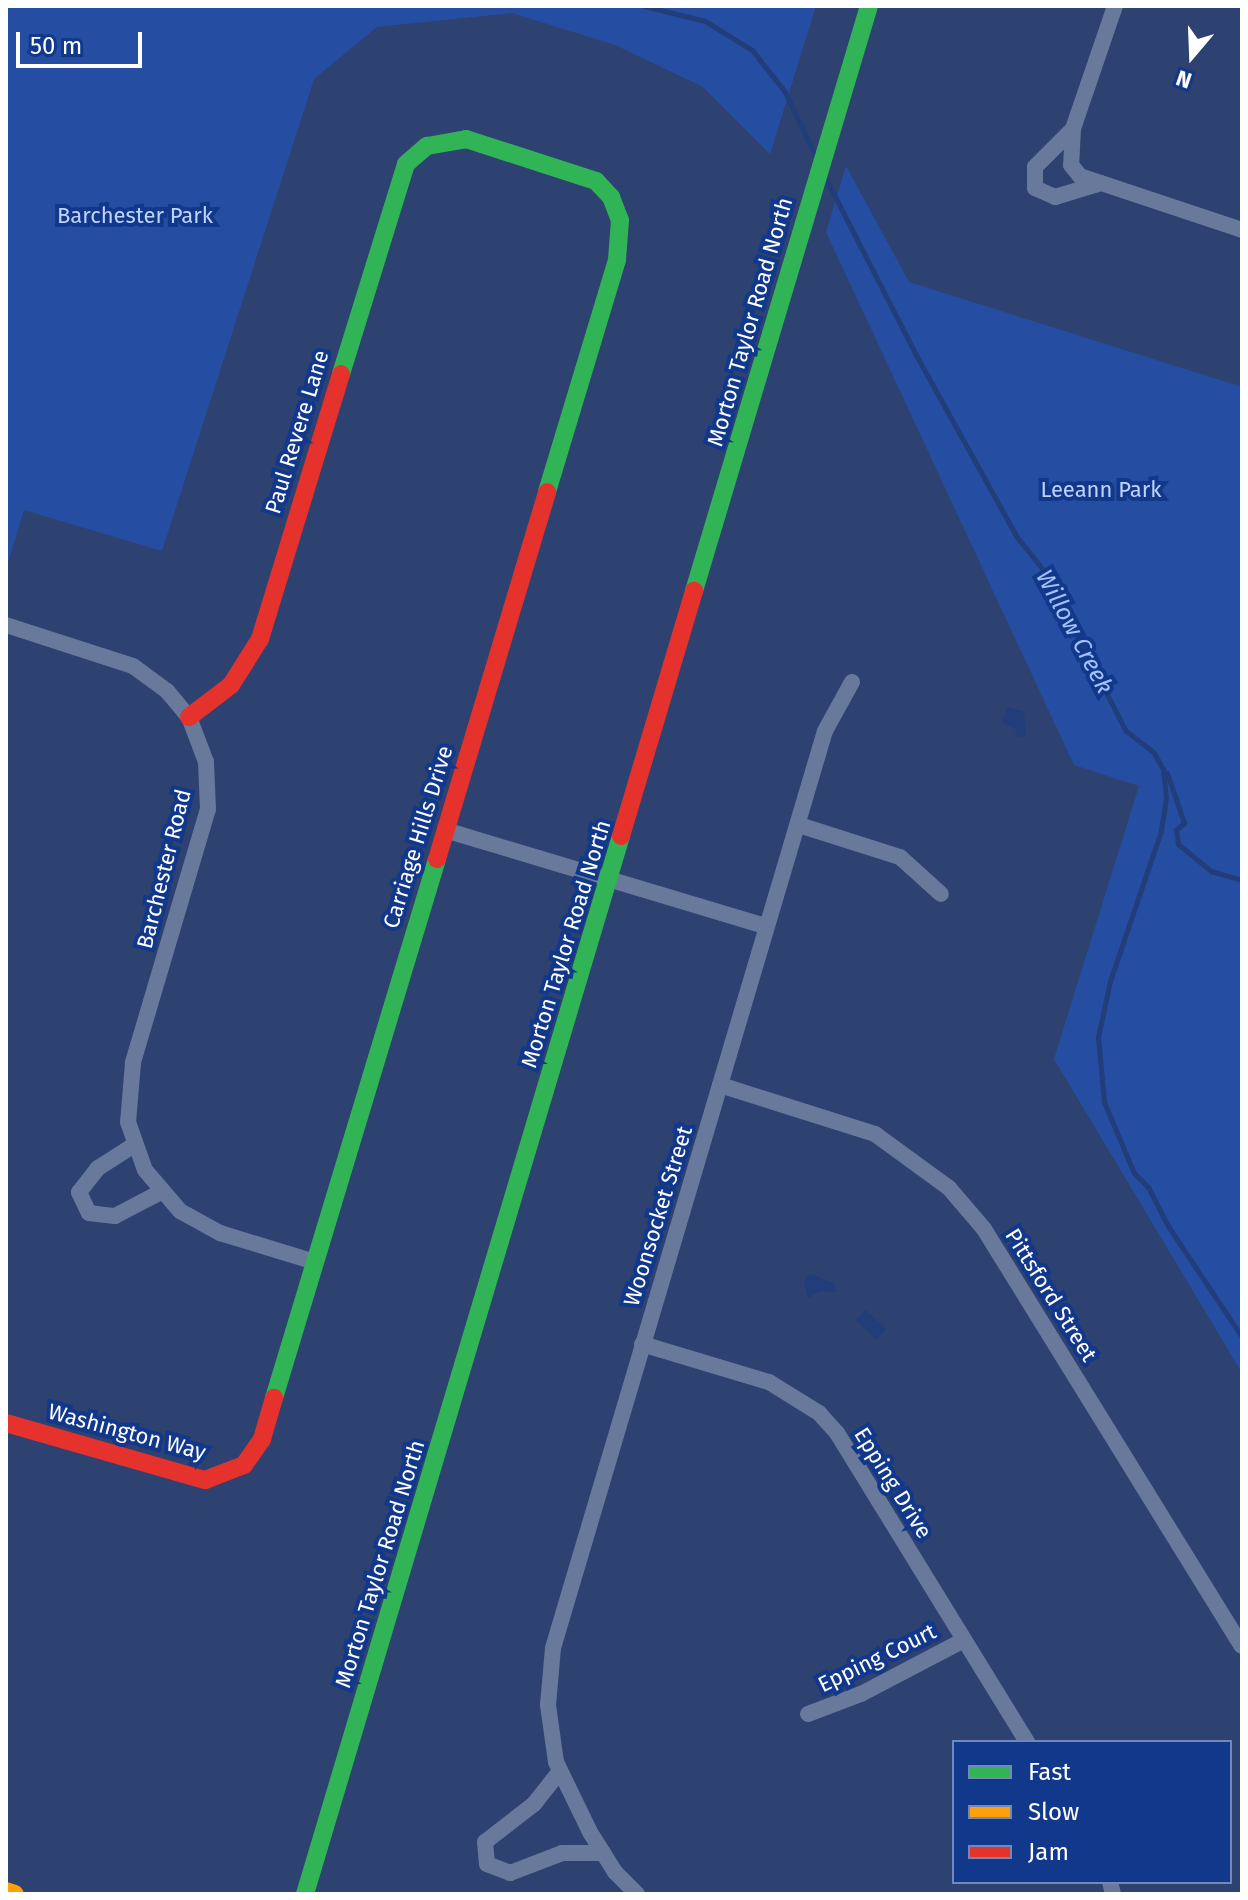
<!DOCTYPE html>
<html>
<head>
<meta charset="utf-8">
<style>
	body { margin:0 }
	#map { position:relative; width:1248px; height:1900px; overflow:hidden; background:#2d4270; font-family:"Fira Sans",sans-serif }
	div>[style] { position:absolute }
	.green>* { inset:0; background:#254ea2 }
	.water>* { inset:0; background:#213d7a; transform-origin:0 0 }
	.stream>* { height:5px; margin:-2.5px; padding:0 2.5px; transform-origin:2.5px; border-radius:2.5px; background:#213d7a }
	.street>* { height:16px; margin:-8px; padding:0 8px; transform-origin:8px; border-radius:8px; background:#69799c }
	.fast>* { height:18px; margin:-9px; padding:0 9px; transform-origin:9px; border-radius:9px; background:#30b455 }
	.slow>* { height:18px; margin:-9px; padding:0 9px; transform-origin:9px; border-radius:9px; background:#ff9f0a }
	.jam>* { height:18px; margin:-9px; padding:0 9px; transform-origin:9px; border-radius:9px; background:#e5322d }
	span { translate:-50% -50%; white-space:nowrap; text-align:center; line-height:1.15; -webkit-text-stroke:8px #12388b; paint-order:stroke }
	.park-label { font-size:22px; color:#bfd4fc }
	.street-label { font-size:22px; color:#fff }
	.water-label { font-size:24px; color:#a4c1f8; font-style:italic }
	.frame { position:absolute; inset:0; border:8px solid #fff; pointer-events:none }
	.legend { position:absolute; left:952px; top:1740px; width:280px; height:144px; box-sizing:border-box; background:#12388b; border:2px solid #7188b9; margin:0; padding:10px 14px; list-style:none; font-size:24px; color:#fff }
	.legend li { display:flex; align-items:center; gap:16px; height:40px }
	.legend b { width:40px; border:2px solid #7188b9 }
	.north { position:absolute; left:1152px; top:16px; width:80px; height:80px; -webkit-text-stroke:6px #12388b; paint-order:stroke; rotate:199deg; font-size:22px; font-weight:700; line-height:32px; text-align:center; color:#fff }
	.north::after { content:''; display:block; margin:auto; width:28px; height:36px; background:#fff; clip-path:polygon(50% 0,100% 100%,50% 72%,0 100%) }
	.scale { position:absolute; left:16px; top:32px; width:126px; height:36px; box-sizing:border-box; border:4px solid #fff; border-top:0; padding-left:10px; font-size:24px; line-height:28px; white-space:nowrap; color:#fff; -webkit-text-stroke:6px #12388b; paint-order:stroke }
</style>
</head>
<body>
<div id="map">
	<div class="green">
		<i style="clip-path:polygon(6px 6px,816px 6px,770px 154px,703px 87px,615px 45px,512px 13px,377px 27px,314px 79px,162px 551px,24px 510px,6px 569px)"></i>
		<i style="clip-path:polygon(846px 166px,909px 282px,1242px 387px,1242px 1373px,1054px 1059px,1139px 786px,1074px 765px,826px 232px)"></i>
	</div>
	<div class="water">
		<i style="clip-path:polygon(1008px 707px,1024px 712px,1026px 737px,1017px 736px,1015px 728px,1002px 722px)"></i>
		<i style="clip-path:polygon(810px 1274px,835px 1284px,836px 1292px,821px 1291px,808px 1298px,804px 1281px)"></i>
		<i style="left:865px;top:1310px;width:28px;height:14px;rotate:42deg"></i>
	</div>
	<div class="stream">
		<i style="left:644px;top:6px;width:63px;rotate:13.8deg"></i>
		<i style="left:705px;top:21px;width:55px;rotate:31.7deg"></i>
		<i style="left:752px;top:50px;width:53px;rotate:51.8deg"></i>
		<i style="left:785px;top:92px;width:74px;rotate:64.5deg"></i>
		<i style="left:826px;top:179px;width:198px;rotate:62.9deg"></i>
		<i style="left:916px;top:355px;width:208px;rotate:61deg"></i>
		<i style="left:1017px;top:537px;width:45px;rotate:51.3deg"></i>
		<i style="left:1045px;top:572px;width:177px;rotate:63.1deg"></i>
		<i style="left:1125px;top:730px;width:37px;rotate:38deg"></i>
		<i style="left:1154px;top:753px;width:18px;rotate:61deg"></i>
		<i style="left:1163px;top:769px;width:29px;rotate:84deg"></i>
		<i style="left:1166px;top:798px;width:33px;rotate:99deg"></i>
		<i style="left:1161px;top:831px;width:158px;rotate:108.8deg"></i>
		<i style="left:1110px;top:981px;width:57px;rotate:102.1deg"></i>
		<i style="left:1098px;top:1037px;width:65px;rotate:84.7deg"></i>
		<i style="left:1104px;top:1102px;width:77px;rotate:67.1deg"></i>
		<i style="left:1134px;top:1173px;width:20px;rotate:45deg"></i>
		<i style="left:1148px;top:1187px;width:44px;rotate:62.9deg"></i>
		<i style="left:1168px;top:1226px;width:133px;rotate:56.3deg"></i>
		<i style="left:1167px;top:773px;width:53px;rotate:71.2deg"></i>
		<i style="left:1184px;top:823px;width:11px;rotate:139deg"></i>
		<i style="left:1176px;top:830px;width:14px;rotate:82deg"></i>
		<i style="left:1178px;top:844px;width:43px;rotate:39.3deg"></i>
		<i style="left:1211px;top:871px;width:32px;rotate:16deg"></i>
	</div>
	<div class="street">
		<i style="left:1115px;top:6px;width:130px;rotate:108.9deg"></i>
		<i style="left:1073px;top:129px;width:36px;rotate:93deg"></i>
		<i style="left:1071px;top:165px;width:14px;rotate:51deg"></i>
		<i style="left:1080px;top:176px;width:171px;rotate:18.4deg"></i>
		<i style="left:1072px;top:130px;width:52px;rotate:135deg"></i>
		<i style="left:1035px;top:167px;width:21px;rotate:90deg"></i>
		<i style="left:1035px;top:188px;width:22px;rotate:24deg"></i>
		<i style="left:1055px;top:197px;width:48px;rotate:-16.9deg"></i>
		<i style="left:6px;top:625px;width:133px;rotate:17.9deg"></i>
		<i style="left:133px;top:666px;width:42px;rotate:36.3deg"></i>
		<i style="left:167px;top:691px;width:34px;rotate:50deg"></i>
		<i style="left:189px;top:717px;width:48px;rotate:69.3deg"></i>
		<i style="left:206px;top:762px;width:47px;rotate:87.6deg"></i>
		<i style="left:208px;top:809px;width:265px;rotate:106.5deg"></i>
		<i style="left:133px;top:1063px;width:59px;rotate:94.8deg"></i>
		<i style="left:128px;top:1122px;width:51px;rotate:70.5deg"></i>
		<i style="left:145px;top:1170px;width:54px;rotate:49.5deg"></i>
		<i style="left:180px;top:1211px;width:46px;rotate:28.8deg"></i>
		<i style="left:220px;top:1233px;width:99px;rotate:17deg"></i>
		<i style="left:799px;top:825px;width:106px;rotate:17.6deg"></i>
		<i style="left:900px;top:857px;width:55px;rotate:42.1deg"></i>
		<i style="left:445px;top:830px;width:334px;rotate:16.7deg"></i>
		<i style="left:720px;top:1085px;width:163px;rotate:17.5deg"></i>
		<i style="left:875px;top:1134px;width:92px;rotate:36.1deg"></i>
		<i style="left:949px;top:1188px;width:54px;rotate:49.5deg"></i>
		<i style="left:984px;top:1229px;width:490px;rotate:58.3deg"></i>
		<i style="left:134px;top:1145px;width:43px;rotate:147.4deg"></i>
		<i style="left:98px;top:1168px;width:31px;rotate:128deg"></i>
		<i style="left:79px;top:1192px;width:23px;rotate:65deg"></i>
		<i style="left:89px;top:1213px;width:26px;rotate:7deg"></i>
		<i style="left:115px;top:1216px;width:52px;rotate:-27.6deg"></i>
		<i style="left:642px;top:1344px;width:133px;rotate:16.7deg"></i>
		<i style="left:769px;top:1382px;width:59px;rotate:31.8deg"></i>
		<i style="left:819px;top:1413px;width:27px;rotate:48deg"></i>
		<i style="left:837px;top:1433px;width:363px;rotate:58.4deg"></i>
		<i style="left:808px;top:1714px;width:57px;rotate:-20.7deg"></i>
		<i style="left:861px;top:1694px;width:116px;rotate:-27.7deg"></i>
		<i style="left:560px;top:1771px;width:42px;rotate:128.2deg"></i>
		<i style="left:534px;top:1804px;width:62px;rotate:142.2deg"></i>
		<i style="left:485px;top:1842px;width:22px;rotate:85deg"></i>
		<i style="left:487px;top:1864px;width:25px;rotate:21deg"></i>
		<i style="left:510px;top:1873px;width:56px;rotate:-21deg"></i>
		<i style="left:562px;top:1853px;width:41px"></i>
		<i style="left:1110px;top:1882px;width:12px;rotate:76deg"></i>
		<i style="left:637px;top:1894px;width:31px;rotate:-135deg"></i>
		<i style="left:615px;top:1872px;width:47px;rotate:-122deg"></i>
		<i style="left:590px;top:1832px;width:78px;rotate:-115.9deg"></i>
		<i style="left:556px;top:1762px;width:58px;rotate:-98deg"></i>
		<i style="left:548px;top:1705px;width:57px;rotate:-85deg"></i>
		<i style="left:553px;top:1648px;width:956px;rotate:-73.48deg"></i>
		<i style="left:825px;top:731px;width:56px;rotate:-61.1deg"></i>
	</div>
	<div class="fast">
		<i style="left:341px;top:374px;width:220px;rotate:-72.8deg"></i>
		<i style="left:406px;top:164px;width:28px;rotate:-41deg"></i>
		<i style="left:427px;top:146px;width:40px;rotate:-10deg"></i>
		<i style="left:466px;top:139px;width:137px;rotate:17.9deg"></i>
		<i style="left:596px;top:181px;width:22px;rotate:47deg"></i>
		<i style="left:611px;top:197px;width:25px;rotate:69deg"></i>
		<i style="left:620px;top:220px;width:40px;rotate:94.3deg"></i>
		<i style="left:617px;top:260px;width:242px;rotate:106.8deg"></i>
		<i style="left:694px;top:591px;width:611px;rotate:-73.35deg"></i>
		<i style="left:274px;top:1398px;width:563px;rotate:-73.17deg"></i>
		<i style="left:305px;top:1894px;width:1104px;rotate:-73.37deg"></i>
	</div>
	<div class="slow">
		<i style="left:6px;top:1891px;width:9px;rotate:18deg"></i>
	</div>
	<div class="jam">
		<i style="left:189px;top:717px;width:53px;rotate:-37.3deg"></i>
		<i style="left:231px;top:685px;width:54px;rotate:-57.8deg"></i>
		<i style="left:260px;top:639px;width:277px;rotate:-73deg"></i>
		<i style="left:621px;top:836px;width:256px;rotate:-73.4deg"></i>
		<i style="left:437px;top:859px;width:383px;rotate:-73.3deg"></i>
		<i style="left:6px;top:1423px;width:207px;rotate:16deg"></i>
		<i style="left:205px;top:1480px;width:42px;rotate:-21deg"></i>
		<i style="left:244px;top:1465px;width:32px;rotate:-55deg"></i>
		<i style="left:262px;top:1439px;width:43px;rotate:-73.7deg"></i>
	</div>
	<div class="park-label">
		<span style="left:135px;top:216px">Barchester Park</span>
		<span style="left:1101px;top:490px">Leeann Park</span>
	</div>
	<div class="street-label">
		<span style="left:750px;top:322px;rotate:-74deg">Morton Taylor Road North</span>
		<span style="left:297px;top:432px;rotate:-73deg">Paul Revere Lane</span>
		<span style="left:418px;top:837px;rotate:-73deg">Carriage Hills Drive</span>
		<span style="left:164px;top:869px;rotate:-76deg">Barchester Road</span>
		<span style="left:566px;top:944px;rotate:-73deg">Morton Taylor Road North</span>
		<span style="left:658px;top:1216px;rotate:-73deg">Woonsocket Street</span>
		<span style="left:1051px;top:1295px;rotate:58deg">Pittsford Street</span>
		<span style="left:127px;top:1432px;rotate:15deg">Washington Way</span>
		<span style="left:893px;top:1483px;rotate:58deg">Epping Drive</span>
		<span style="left:380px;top:1564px;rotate:-73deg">Morton Taylor Road North</span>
		<span style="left:877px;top:1658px;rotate:-26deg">Epping Court</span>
	</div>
	<div class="water-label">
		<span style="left:1074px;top:632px;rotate:62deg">Willow Creek</span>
	</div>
	<div class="frame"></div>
	<ul class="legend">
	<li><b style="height:10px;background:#30b455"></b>Fast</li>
	<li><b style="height:10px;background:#ff9f0a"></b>Slow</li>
	<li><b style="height:10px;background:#e5322d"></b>Jam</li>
	</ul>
	<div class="north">N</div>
	<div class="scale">50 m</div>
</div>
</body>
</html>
